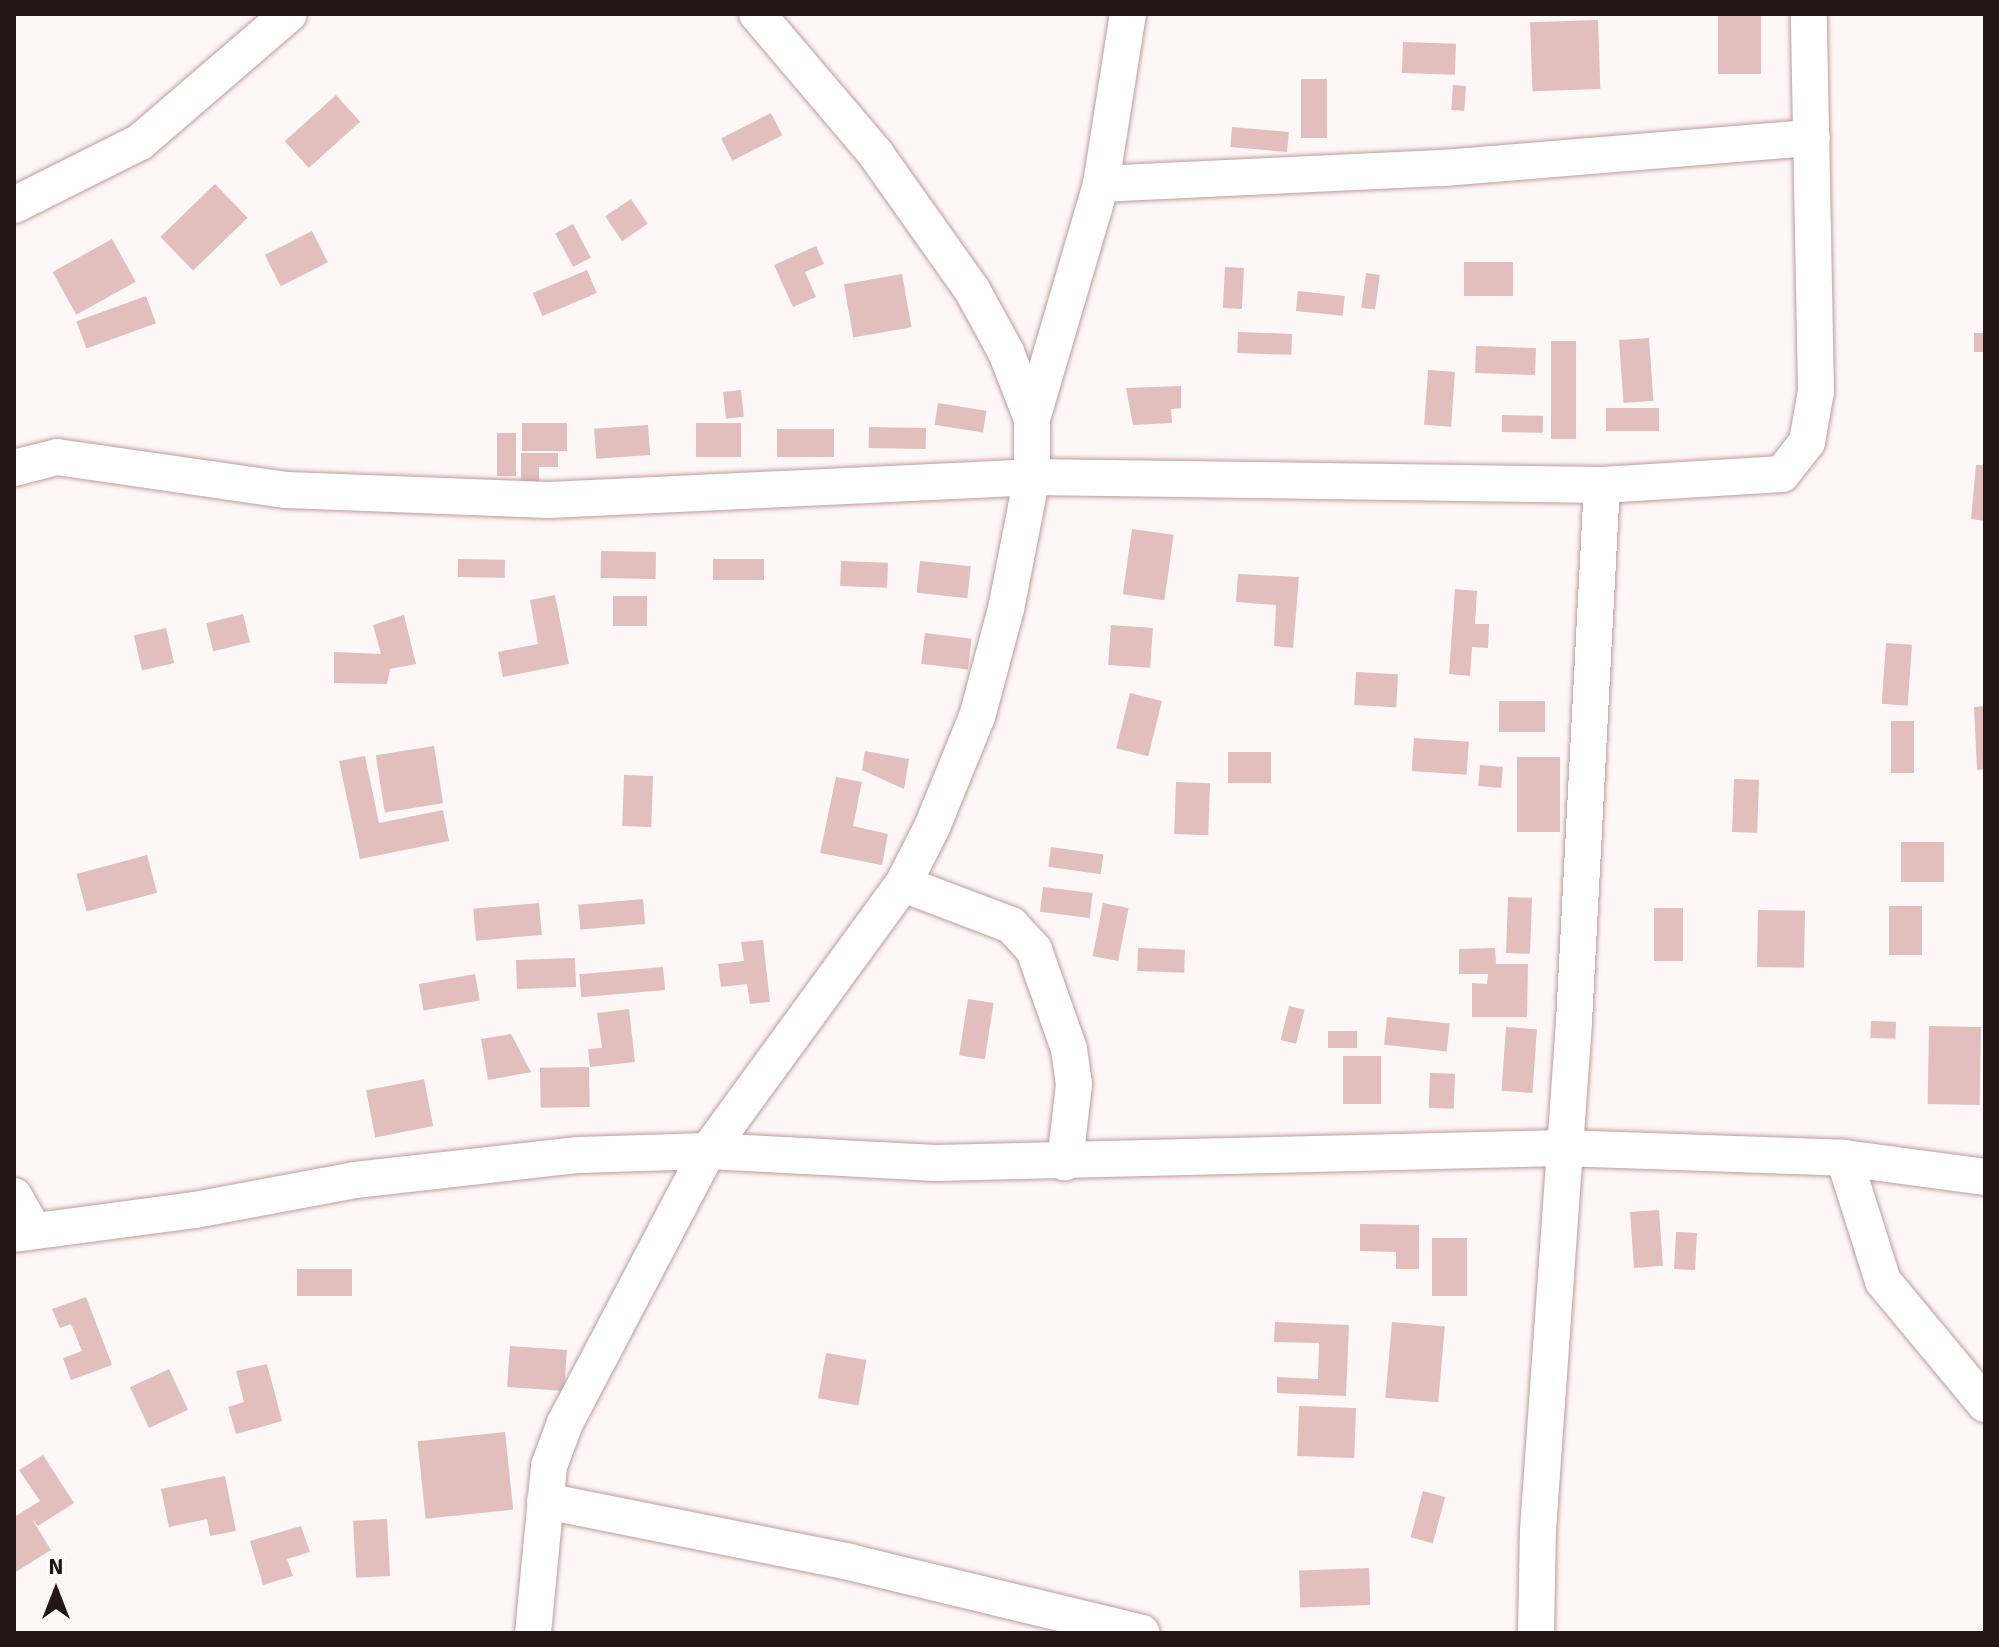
<!DOCTYPE html>
<html>
<head>
<meta charset="utf-8">
<style>
	body { margin:0 }
	#map { position:relative; width:1999px; height:1647px; overflow:hidden; background:#fef7f7; font-family:Signika,sans-serif }
	div>[style] { position:absolute }
	.building>* { inset:0; background:#e2bebd; transform-origin:0 0 }
	.roads { filter:drop-shadow(0 0 2px #be9c9a) drop-shadow(0 0 2px #be9c9a) }
	.minor>* { height:36px; margin:-18px; padding:0 18px; transform-origin:18px; border-radius:18px; background:#fff }
	span { translate:-50% -50%; white-space:nowrap; text-align:center; line-height:1.15; -webkit-text-stroke:6px #fff; paint-order:stroke }
	.frame { position:absolute; inset:0; border:16px solid #231716; pointer-events:none }
	.north { position:absolute; left:16px; top:1551px; width:80px; height:80px; -webkit-text-stroke:6px #fff; paint-order:stroke; rotate:0deg; font-size:22px; font-weight:700; line-height:32px; text-align:center; color:#231716 }
	.north::after { content:''; display:block; margin:auto; width:28px; height:36px; background:#231716; clip-path:polygon(50% 0,100% 100%,50% 72%,0 100%) }
</style>
</head>
<body>
<div id="map">
	<div class="building">
		<i style="left:1718px;top:14px;width:43px;height:60px"></i>
		<i style="left:1598px;top:20px;width:69px;height:68px;rotate:88deg"></i>
		<i style="left:1403px;top:42px;width:53px;height:31px;rotate:2deg"></i>
		<i style="left:1301px;top:79px;width:26px;height:59px"></i>
		<i style="left:1453px;top:85px;width:13px;height:25px;rotate:4deg"></i>
		<i style="left:336px;top:95px;width:36px;height:69px;rotate:48deg"></i>
		<i style="left:771px;top:113px;width:25px;height:56px;rotate:63deg"></i>
		<i style="left:1232px;top:127px;width:57px;height:20px;rotate:5deg"></i>
		<i style="left:215px;top:184px;width:47px;height:76px;rotate:46deg"></i>
		<i style="left:631px;top:199px;width:30px;height:31px;rotate:56deg"></i>
		<i style="left:573px;top:224px;width:38px;height:20px;rotate:62deg"></i>
		<i style="left:312px;top:231px;width:35px;height:53px;rotate:63deg"></i>
		<i style="left:112px;top:239px;width:49px;height:68px;rotate:61deg"></i>
		<i style="clip-path:polygon(816px 246px,824px 264px,805px 272px,816px 297px,793px 307px,774px 265px)"></i>
		<i style="left:1464px;top:262px;width:49px;height:34px"></i>
		<i style="left:1225px;top:267px;width:19px;height:41px;rotate:3deg"></i>
		<i style="left:587px;top:270px;width:25px;height:59px;rotate:67deg"></i>
		<i style="left:1366px;top:273px;width:14px;height:35px;rotate:8deg"></i>
		<i style="left:902px;top:274px;width:54px;height:59px;rotate:80deg"></i>
		<i style="left:1298px;top:291px;width:47px;height:20px;rotate:6deg"></i>
		<i style="left:146px;top:296px;width:29px;height:74px;rotate:70deg"></i>
		<i style="left:1238px;top:332px;width:54px;height:21px;rotate:2deg"></i>
		<i style="left:1974px;top:333px;width:11px;height:19px"></i>
		<i style="left:1649px;top:338px;width:63px;height:30px;rotate:86deg"></i>
		<i style="left:1551px;top:341px;width:25px;height:98px"></i>
		<i style="left:1476px;top:346px;width:60px;height:27px;rotate:2deg"></i>
		<i style="left:1428px;top:370px;width:27px;height:55px;rotate:4deg"></i>
		<i style="clip-path:polygon(1181px 386px,1181px 408px,1171px 409px,1172px 423px,1133px 425px,1126px 388px)"></i>
		<i style="left:741px;top:390px;width:27px;height:18px;rotate:84deg"></i>
		<i style="left:938px;top:403px;width:49px;height:22px;rotate:9deg"></i>
		<i style="left:1606px;top:408px;width:53px;height:23px"></i>
		<i style="left:1502px;top:415px;width:41px;height:17px;rotate:1deg"></i>
		<i style="left:522px;top:423px;width:45px;height:28px"></i>
		<i style="left:696px;top:423px;width:45px;height:34px"></i>
		<i style="left:648px;top:425px;width:30px;height:54px;rotate:86deg"></i>
		<i style="left:869px;top:427px;width:57px;height:21px;rotate:1deg"></i>
		<i style="left:777px;top:429px;width:57px;height:28px"></i>
		<i style="left:497px;top:433px;width:19px;height:43px"></i>
		<i style="clip-path:polygon(521px 453px,558px 453px,558px 467px,539px 467px,539px 482px,521px 482px)"></i>
		<i style="clip-path:polygon(1976px 465px,1985px 465px,1985px 521px,1971px 519px)"></i>
		<i style="left:1132px;top:529px;width:42px;height:66px;rotate:8deg"></i>
		<i style="left:601px;top:551px;width:55px;height:27px;rotate:1deg"></i>
		<i style="left:458px;top:559px;width:47px;height:18px;rotate:1deg"></i>
		<i style="left:713px;top:559px;width:51px;height:21px"></i>
		<i style="left:841px;top:561px;width:47px;height:25px;rotate:2deg"></i>
		<i style="left:920px;top:561px;width:51px;height:32px;rotate:6deg"></i>
		<i style="clip-path:polygon(1238px 574px,1299px 577px,1293px 648px,1274px 646px,1276px 605px,1236px 602px)"></i>
		<i style="clip-path:polygon(1455px 589px,1477px 591px,1475px 624px,1489px 624px,1488px 648px,1472px 647px,1470px 676px,1449px 674px)"></i>
		<i style="clip-path:polygon(555px 595px,569px 664px,503px 677px,498px 652px,538px 644px,530px 600px)"></i>
		<i style="left:647px;top:596px;width:30px;height:34px;rotate:90deg"></i>
		<i style="left:243px;top:614px;width:29px;height:38px;rotate:76deg"></i>
		<i style="clip-path:polygon(404px 615px,416px 664px,390px 669px,387px 684px,334px 683px,334px 652px,381px 654px,373px 625px)"></i>
		<i style="left:1111px;top:625px;width:42px;height:40px;rotate:4deg"></i>
		<i style="left:166px;top:628px;width:36px;height:33px;rotate:77deg"></i>
		<i style="left:925px;top:633px;width:47px;height:31px;rotate:7deg"></i>
		<i style="left:1886px;top:643px;width:26px;height:61px;rotate:4deg"></i>
		<i style="left:1356px;top:672px;width:42px;height:33px;rotate:3deg"></i>
		<i style="left:1130px;top:693px;width:33px;height:57px;rotate:14deg"></i>
		<i style="left:1499px;top:701px;width:46px;height:31px"></i>
		<i style="clip-path:polygon(1985px 706px,1985px 769px,1977px 770px,1974px 707px)"></i>
		<i style="left:1891px;top:721px;width:23px;height:52px"></i>
		<i style="left:1414px;top:738px;width:55px;height:33px;rotate:4deg"></i>
		<i style="left:434px;top:746px;width:58px;height:59px;rotate:81deg"></i>
		<i style="clip-path:polygon(865px 751px,909px 759px,904px 789px,862px 770px)"></i>
		<i style="left:1228px;top:752px;width:43px;height:31px"></i>
		<i style="clip-path:polygon(365px 756px,379px 823px,443px 810px,449px 841px,360px 859px,339px 761px)"></i>
		<i style="left:1517px;top:757px;width:43px;height:75px"></i>
		<i style="left:1480px;top:765px;width:23px;height:21px;rotate:5deg"></i>
		<i style="left:624px;top:775px;width:29px;height:51px;rotate:2deg"></i>
		<i style="clip-path:polygon(836px 777px,862px 782px,853px 826px,888px 834px,882px 865px,820px 853px)"></i>
		<i style="left:1734px;top:779px;width:25px;height:53px;rotate:2deg"></i>
		<i style="left:1176px;top:782px;width:34px;height:52px;rotate:2deg"></i>
		<i style="left:1944px;top:842px;width:40px;height:43px;rotate:90deg"></i>
		<i style="left:1051px;top:847px;width:53px;height:20px;rotate:8deg"></i>
		<i style="left:147px;top:855px;width:39px;height:73px;rotate:75deg"></i>
		<i style="left:1043px;top:887px;width:50px;height:25px;rotate:7deg"></i>
		<i style="left:1508px;top:897px;width:24px;height:56px;rotate:2deg"></i>
		<i style="left:643px;top:899px;width:25px;height:65px;rotate:85deg"></i>
		<i style="left:539px;top:903px;width:32px;height:66px;rotate:85deg"></i>
		<i style="left:1103px;top:903px;width:26px;height:54px;rotate:11deg"></i>
		<i style="left:1889px;top:906px;width:33px;height:49px"></i>
		<i style="left:1654px;top:908px;width:29px;height:53px"></i>
		<i style="left:1758px;top:910px;width:47px;height:57px;rotate:1deg"></i>
		<i style="clip-path:polygon(763px 940px,770px 1002px,750px 1004px,747px 984px,721px 987px,718px 964px,744px 961px,741px 942px)"></i>
		<i style="left:1138px;top:948px;width:47px;height:23px;rotate:2deg"></i>
		<i style="clip-path:polygon(1495px 948px,1496px 964px,1528px 964px,1527px 1017px,1472px 1017px,1472px 983px,1487px 984px,1488px 974px,1459px 974px,1459px 949px)"></i>
		<i style="left:575px;top:958px;width:29px;height:59px;rotate:88deg"></i>
		<i style="left:663px;top:967px;width:23px;height:84px;rotate:85deg"></i>
		<i style="left:475px;top:974px;width:27px;height:57px;rotate:80deg"></i>
		<i style="left:968px;top:999px;width:26px;height:57px;rotate:9deg"></i>
		<i style="left:1289px;top:1006px;width:16px;height:35px;rotate:14deg"></i>
		<i style="clip-path:polygon(629px 1009px,635px 1062px,590px 1067px,588px 1049px,602px 1048px,597px 1013px)"></i>
		<i style="left:1387px;top:1017px;width:63px;height:28px;rotate:6deg"></i>
		<i style="left:1871px;top:1021px;width:25px;height:17px;rotate:2deg"></i>
		<i style="left:1929px;top:1026px;width:52px;height:78px;rotate:1deg"></i>
		<i style="left:1506px;top:1027px;width:31px;height:64px;rotate:4deg"></i>
		<i style="left:1328px;top:1031px;width:29px;height:17px"></i>
		<i style="clip-path:polygon(511px 1034px,531px 1072px,488px 1080px,481px 1039px)"></i>
		<i style="left:1381px;top:1056px;width:48px;height:38px;rotate:90deg"></i>
		<i style="left:589px;top:1067px;width:40px;height:49px;rotate:89deg"></i>
		<i style="left:1430px;top:1073px;width:25px;height:35px;rotate:2deg"></i>
		<i style="left:424px;top:1079px;width:48px;height:59px;rotate:79deg"></i>
		<i style="left:1659px;top:1210px;width:56px;height:29px;rotate:86deg"></i>
		<i style="clip-path:polygon(1360px 1224px,1419px 1225px,1419px 1269px,1396px 1269px,1396px 1252px,1360px 1251px)"></i>
		<i style="left:1676px;top:1232px;width:21px;height:37px;rotate:3deg"></i>
		<i style="left:1432px;top:1238px;width:35px;height:58px"></i>
		<i style="left:352px;top:1269px;width:27px;height:55px;rotate:90deg"></i>
		<i style="clip-path:polygon(86px 1297px,112px 1365px,71px 1380px,63px 1358px,82px 1351px,71px 1324px,60px 1328px,52px 1309px)"></i>
		<i style="clip-path:polygon(1275px 1322px,1349px 1325px,1346px 1396px,1277px 1393px,1277px 1377px,1318px 1379px,1319px 1343px,1274px 1342px)"></i>
		<i style="left:1392px;top:1322px;width:53px;height:76px;rotate:5deg"></i>
		<i style="left:510px;top:1346px;width:57px;height:41px;rotate:4deg"></i>
		<i style="left:826px;top:1353px;width:41px;height:46px;rotate:10deg"></i>
		<i style="clip-path:polygon(267px 1364px,282px 1421px,236px 1434px,228px 1407px,244px 1402px,236px 1371px)"></i>
		<i style="left:169px;top:1369px;width:45px;height:43px;rotate:65deg"></i>
		<i style="left:1299px;top:1406px;width:57px;height:50px;rotate:2deg"></i>
		<i style="left:505px;top:1432px;width:78px;height:88px;rotate:84deg"></i>
		<i style="clip-path:polygon(43px 1455px,74px 1503px,38px 1526px,32px 1519px,51px 1550px,14px 1573px,14px 1517px,40px 1501px,19px 1470px)"></i>
		<i style="clip-path:polygon(225px 1476px,236px 1531px,210px 1536px,207px 1519px,169px 1527px,161px 1489px)"></i>
		<i style="left:1423px;top:1491px;width:23px;height:48px;rotate:15deg"></i>
		<i style="left:387px;top:1519px;width:57px;height:34px;rotate:87deg"></i>
		<i style="clip-path:polygon(301px 1526px,310px 1552px,287px 1559px,293px 1576px,263px 1585px,250px 1541px)"></i>
		<i style="left:1369px;top:1568px;width:37px;height:70px;rotate:88deg"></i>
	</div>
	<div class="roads">
		<div class="minor">
			<i style="left:1101px;top:184px;width:343px;rotate:-2.7deg"></i>
			<i style="left:1444px;top:168px;width:369px;rotate:-4.7deg"></i>
			<i style="left:14px;top:205px;width:141px;rotate:-26.6deg"></i>
			<i style="left:140px;top:142px;width:196px;rotate:-40.7deg"></i>
			<i style="left:1032px;top:419px;width:245px;rotate:-73.6deg"></i>
			<i style="left:1101px;top:184px;width:172px;rotate:-81deg"></i>
			<i style="left:14px;top:468px;width:44px;rotate:-14.3deg"></i>
			<i style="left:57px;top:457px;width:232px;rotate:8.2deg"></i>
			<i style="left:287px;top:490px;width:262px;rotate:2.2deg"></i>
			<i style="left:549px;top:500px;width:484px;rotate:-2.7deg"></i>
			<i style="left:1032px;top:477px;width:570px;rotate:0.8deg"></i>
			<i style="left:1602px;top:485px;width:180px;rotate:-3.5deg"></i>
			<i style="left:1782px;top:474px;width:41px;rotate:-52deg"></i>
			<i style="left:1807px;top:442px;width:52px;rotate:-80deg"></i>
			<i style="left:1816px;top:391px;width:377px;rotate:-91.1deg"></i>
			<i style="left:903px;top:884px;width:116px;rotate:20.8deg"></i>
			<i style="left:1011px;top:925px;width:34px;rotate:47deg"></i>
			<i style="left:1034px;top:950px;width:105px;rotate:70.5deg"></i>
			<i style="left:1069px;top:1049px;width:35px;rotate:82deg"></i>
			<i style="left:1074px;top:1084px;width:79px;rotate:96.6deg"></i>
			<i style="left:1844px;top:1158px;width:129px;rotate:72.4deg"></i>
			<i style="left:1883px;top:1281px;width:160px;rotate:50.3deg"></i>
			<i style="left:14px;top:1196px;width:40px;rotate:60.3deg"></i>
			<i style="left:14px;top:1234px;width:183px;rotate:-7.6deg"></i>
			<i style="left:195px;top:1210px;width:163px;rotate:-10.6deg"></i>
			<i style="left:355px;top:1180px;width:225px;rotate:-6.4deg"></i>
			<i style="left:579px;top:1155px;width:129px;rotate:-1.8deg"></i>
			<i style="left:708px;top:1151px;width:228px;rotate:3deg"></i>
			<i style="left:936px;top:1163px;width:626px;rotate:-1.37deg"></i>
			<i style="left:1562px;top:1148px;width:282px;rotate:2deg"></i>
			<i style="left:1844px;top:1158px;width:142px;rotate:7.7deg"></i>
			<i style="left:545px;top:1501px;width:310px;rotate:11.3deg"></i>
			<i style="left:849px;top:1562px;width:301px;rotate:13.6deg"></i>
			<i style="left:533px;top:1633px;width:168px;rotate:-84.5deg"></i>
			<i style="left:549px;top:1466px;width:46px;rotate:-69.6deg"></i>
			<i style="left:565px;top:1423px;width:307px;rotate:-62.3deg"></i>
			<i style="left:708px;top:1151px;width:331px;rotate:-53.9deg"></i>
			<i style="left:903px;top:884px;width:64px;rotate:-63deg"></i>
			<i style="left:932px;top:827px;width:119px;rotate:-67.8deg"></i>
			<i style="left:977px;top:717px;width:112px;rotate:-75deg"></i>
			<i style="left:1006px;top:609px;width:135px;rotate:-78.9deg"></i>
			<i style="left:1032px;top:477px;width:58px;rotate:-90deg"></i>
			<i style="left:1032px;top:419px;width:72px;rotate:-111.2deg"></i>
			<i style="left:1006px;top:352px;width:71px;rotate:-118.7deg"></i>
			<i style="left:972px;top:290px;width:168px;rotate:-125.3deg"></i>
			<i style="left:875px;top:153px;width:182px;rotate:-130.3deg"></i>
			<i style="left:1536px;top:1633px;width:103px;rotate:-88.9deg"></i>
			<i style="left:1538px;top:1530px;width:509px;rotate:-85.95deg"></i>
			<i style="left:1574px;top:1022px;width:538px;rotate:-87.02deg"></i>
		</div>
	</div>
	<div class="frame"></div>
	<div class="north">N</div>
</div>
</body>
</html>
